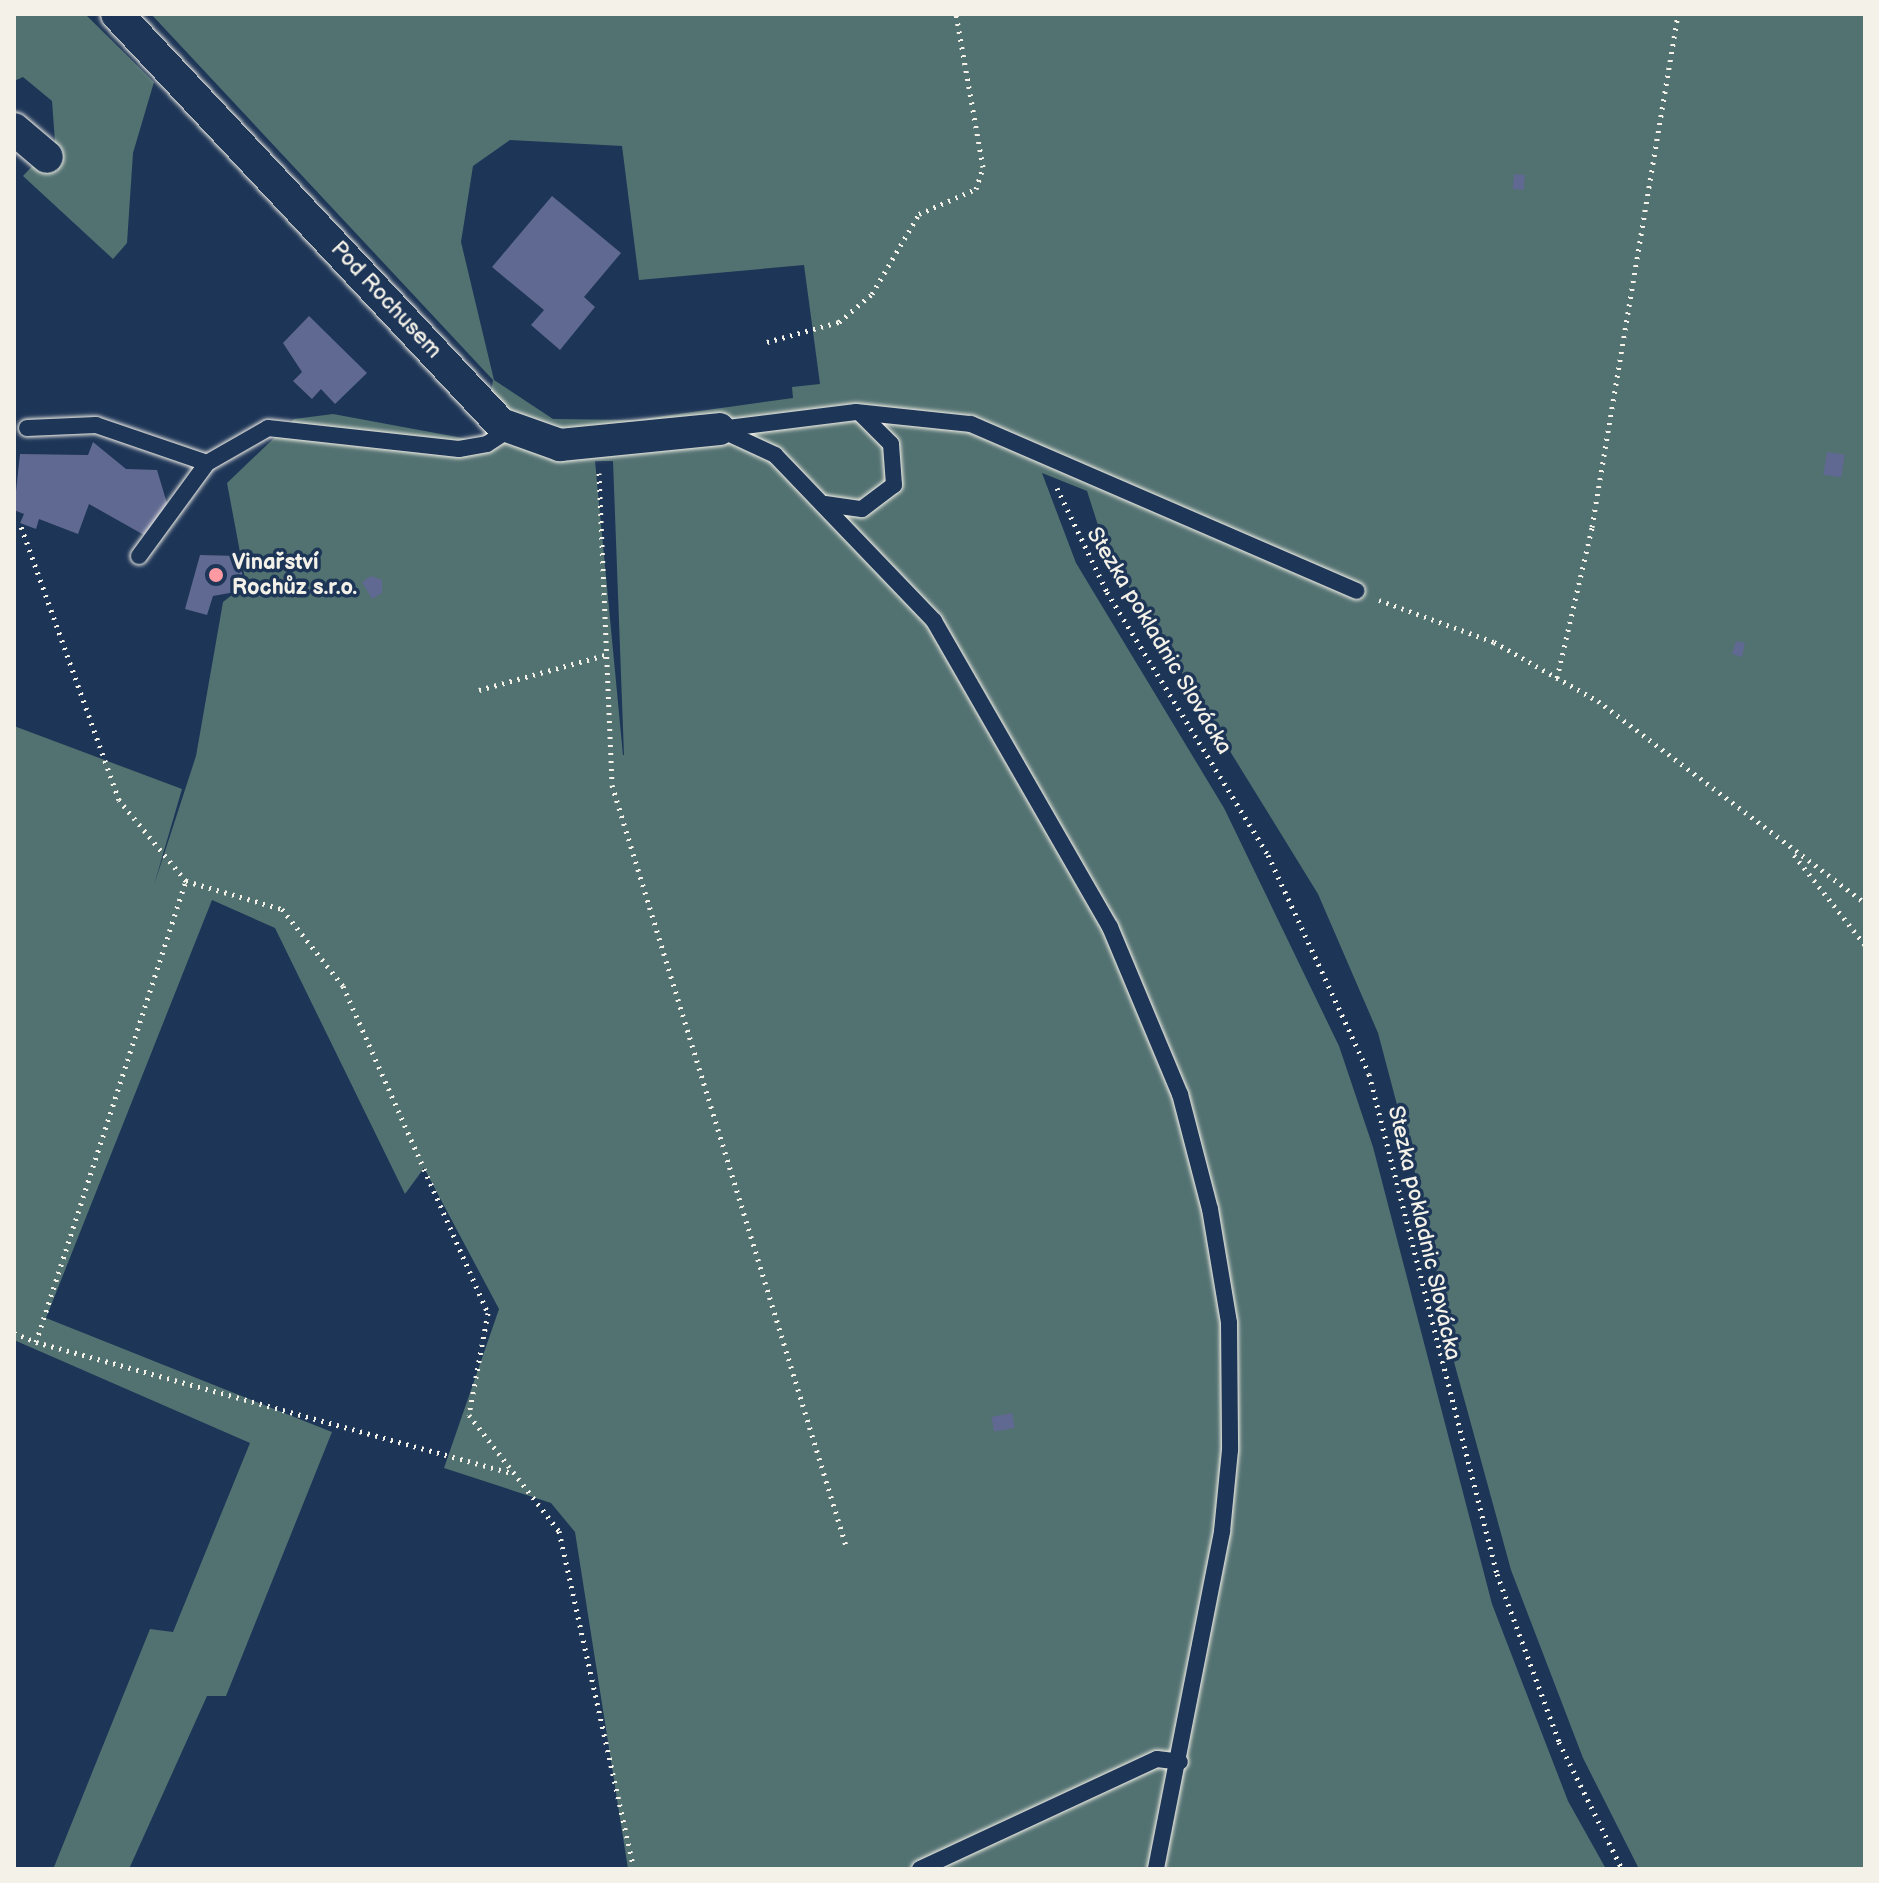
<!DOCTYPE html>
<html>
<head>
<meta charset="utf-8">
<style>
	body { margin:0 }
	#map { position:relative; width:1879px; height:1883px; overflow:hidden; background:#1d3557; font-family:"Balsamiq Sans",sans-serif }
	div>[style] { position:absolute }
	.green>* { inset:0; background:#527171 }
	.building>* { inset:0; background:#606991; transform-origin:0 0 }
	.path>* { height:5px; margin-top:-2.5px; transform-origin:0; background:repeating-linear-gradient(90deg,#f4f1e8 0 2px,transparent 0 8px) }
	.roads { filter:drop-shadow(0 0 2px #f4f1e8) drop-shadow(0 0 2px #f4f1e8) }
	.lane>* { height:16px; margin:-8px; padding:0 8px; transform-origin:8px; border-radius:8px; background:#1d3557 }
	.street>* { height:32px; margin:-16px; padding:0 16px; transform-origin:16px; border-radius:16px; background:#1d3557 }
	.dots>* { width:22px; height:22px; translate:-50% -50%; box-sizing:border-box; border:4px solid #1d3557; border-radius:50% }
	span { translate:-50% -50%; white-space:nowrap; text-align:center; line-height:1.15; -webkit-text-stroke:7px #1d3557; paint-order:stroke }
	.street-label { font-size:22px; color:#f4f1e8 }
	.poi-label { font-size:22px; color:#f4f1e8; font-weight:700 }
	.left { translate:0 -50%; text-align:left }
	.frame { position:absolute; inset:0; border:16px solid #f4f1e8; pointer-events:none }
</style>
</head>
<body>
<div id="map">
	<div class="green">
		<i style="clip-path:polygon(14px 14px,85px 14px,154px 82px,133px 153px,127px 243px,113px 259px,23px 176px,55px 142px,52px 101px,23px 77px,14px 81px)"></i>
		<i style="clip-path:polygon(evenodd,151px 14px,1865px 14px,1865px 1869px,1639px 1869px,1583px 1758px,1511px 1570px,1451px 1351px,1427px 1218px,1378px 1033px,1318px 894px,1106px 550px,1087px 491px,1042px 473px,1076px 563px,1224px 808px,1339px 1046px,1373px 1147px,1492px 1604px,1568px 1801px,1606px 1869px,628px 1869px,575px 1532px,551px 1503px,444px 1468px,499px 1309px,424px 1168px,405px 1194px,275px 928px,212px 900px,46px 1318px,332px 1432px,226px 1696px,207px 1696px,129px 1869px,54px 1867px,150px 1629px,173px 1632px,250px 1443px,14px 1340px,14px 726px,182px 789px,154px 885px,196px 756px,223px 602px,246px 584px,227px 483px,294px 419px,333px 414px,484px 442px,493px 380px,151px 14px,510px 140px,622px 146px,639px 280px,804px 265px,820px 384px,792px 387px,793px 398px,636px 420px,553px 419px,494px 380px,461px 242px,473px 166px,510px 140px,151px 14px,595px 461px,613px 461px,624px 755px,623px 755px,595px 461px)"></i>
	</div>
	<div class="building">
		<i style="left:1514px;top:174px;width:11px;height:15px;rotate:5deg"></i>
		<i style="clip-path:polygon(552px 196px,621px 253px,584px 297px,595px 307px,560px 350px,531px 325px,544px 310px,492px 267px)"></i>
		<i style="clip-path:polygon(309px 316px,367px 373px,335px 404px,321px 389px,312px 399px,293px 381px,302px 372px,283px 343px)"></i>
		<i style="clip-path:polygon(93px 442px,126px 469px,157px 470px,169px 510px,144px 535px,89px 504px,78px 534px,39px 519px,36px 529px,20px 523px,24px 514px,14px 510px,20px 454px,88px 455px)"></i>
		<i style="left:1827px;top:452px;width:18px;height:23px;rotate:9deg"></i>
		<i style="clip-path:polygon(200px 555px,238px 556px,246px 590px,213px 596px,207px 615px,185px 609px)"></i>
		<i style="clip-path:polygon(371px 576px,382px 580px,382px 593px,372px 599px,362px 582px)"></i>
		<i style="clip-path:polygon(1736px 641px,1745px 643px,1742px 657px,1732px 654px)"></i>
		<i style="left:1012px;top:1413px;width:15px;height:21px;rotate:79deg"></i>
	</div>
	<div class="path">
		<i style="left:767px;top:342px;width:75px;rotate:-15.5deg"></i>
		<i style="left:839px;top:322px;width:43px;rotate:-40.3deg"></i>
		<i style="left:872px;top:294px;width:93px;rotate:-59.6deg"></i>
		<i style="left:919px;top:214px;width:62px;rotate:-23.7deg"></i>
		<i style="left:976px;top:189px;width:23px;rotate:-72deg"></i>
		<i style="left:983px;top:167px;width:155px;rotate:-100deg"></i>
		<i style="left:599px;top:473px;width:312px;rotate:87.6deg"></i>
		<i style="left:612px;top:785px;width:799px;rotate:72.9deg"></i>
		<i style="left:1057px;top:488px;width:115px;rotate:64.3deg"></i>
		<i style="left:1107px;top:592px;width:308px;rotate:58.5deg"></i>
		<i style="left:1268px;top:855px;width:241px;rotate:65.2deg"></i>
		<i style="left:1369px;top:1074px;width:516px;rotate:75.64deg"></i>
		<i style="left:1497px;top:1574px;width:179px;rotate:69.7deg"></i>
		<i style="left:1559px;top:1742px;width:142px;rotate:63.6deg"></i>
		<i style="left:1379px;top:600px;width:122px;rotate:20.1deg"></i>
		<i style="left:1494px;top:642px;width:120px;rotate:29.6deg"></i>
		<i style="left:1598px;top:701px;width:335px;rotate:37.1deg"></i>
		<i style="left:1557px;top:678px;width:155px;rotate:-76.9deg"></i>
		<i style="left:1592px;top:527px;width:520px;rotate:-80.48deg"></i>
		<i style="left:479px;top:690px;width:131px;rotate:-15.5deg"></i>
		<i style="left:1794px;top:855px;width:115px;rotate:51.7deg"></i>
		<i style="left:186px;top:881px;width:100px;rotate:16.3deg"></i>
		<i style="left:282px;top:909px;width:98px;rotate:51.6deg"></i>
		<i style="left:343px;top:986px;width:358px;rotate:66.1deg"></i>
		<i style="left:488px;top:1313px;width:104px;rotate:100.6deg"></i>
		<i style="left:469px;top:1415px;width:147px;rotate:52.2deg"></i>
		<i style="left:559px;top:1531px;width:346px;rotate:77.5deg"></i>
		<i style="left:14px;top:1333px;width:24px;rotate:22deg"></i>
		<i style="left:36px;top:1342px;width:485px;rotate:-72deg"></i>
		<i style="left:186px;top:881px;width:105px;rotate:-129.6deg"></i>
		<i style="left:119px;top:800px;width:294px;rotate:-109.7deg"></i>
		<i style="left:36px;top:1342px;width:495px;rotate:15.4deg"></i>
	</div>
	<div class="roads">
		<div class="lane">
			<i style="left:27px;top:428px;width:69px;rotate:-2.5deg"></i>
			<i style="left:96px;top:425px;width:117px;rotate:18.9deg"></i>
			<i style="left:207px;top:463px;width:70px;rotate:-29.8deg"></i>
			<i style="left:268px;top:428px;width:192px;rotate:6.3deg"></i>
			<i style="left:459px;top:449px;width:28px;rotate:-10deg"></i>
			<i style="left:487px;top:444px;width:27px;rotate:-33deg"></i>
			<i style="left:728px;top:428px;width:129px;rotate:-7.1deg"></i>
			<i style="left:856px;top:412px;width:116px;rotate:6deg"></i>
			<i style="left:971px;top:424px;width:420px;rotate:23.4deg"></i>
			<i style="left:719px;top:429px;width:62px;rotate:24.9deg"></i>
			<i style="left:775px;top:455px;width:230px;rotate:46.2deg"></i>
			<i style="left:934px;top:621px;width:353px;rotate:60.1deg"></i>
			<i style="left:1110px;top:927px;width:181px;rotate:67.3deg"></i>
			<i style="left:1180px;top:1094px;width:119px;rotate:75.4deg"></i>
			<i style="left:1210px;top:1209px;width:116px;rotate:80.5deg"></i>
			<i style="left:1229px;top:1323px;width:127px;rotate:89.5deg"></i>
			<i style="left:1230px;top:1450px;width:82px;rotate:95.6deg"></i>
			<i style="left:1222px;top:1532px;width:343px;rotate:101.1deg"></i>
			<i style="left:825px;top:504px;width:37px;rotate:8deg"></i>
			<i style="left:862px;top:509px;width:40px;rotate:-37deg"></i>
			<i style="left:894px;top:485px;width:41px;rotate:-94.2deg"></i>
			<i style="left:891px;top:444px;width:42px;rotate:-135deg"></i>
			<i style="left:139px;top:556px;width:115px;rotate:-53.8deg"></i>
			<i style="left:920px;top:1869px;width:261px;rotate:-24.9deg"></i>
			<i style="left:1157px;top:1759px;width:23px;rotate:7deg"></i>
		</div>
		<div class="street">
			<i style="left:117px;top:14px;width:562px;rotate:46.88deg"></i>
			<i style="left:501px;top:424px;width:63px;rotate:19.6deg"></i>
			<i style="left:560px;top:445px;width:160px;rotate:-5.7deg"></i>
			<i style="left:14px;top:129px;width:43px;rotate:40.3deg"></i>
		</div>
	</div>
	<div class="dots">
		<i style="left:216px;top:575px;background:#ff9aa2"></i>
	</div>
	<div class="street-label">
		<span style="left:386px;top:300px;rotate:47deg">Pod Rochusem</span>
		<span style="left:1159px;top:641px;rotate:59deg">Stezka pokladnic Slovácka</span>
		<span style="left:1424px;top:1233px;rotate:77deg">Stezka pokladnic Slovácka</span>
	</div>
	<div class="poi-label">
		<span class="left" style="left:232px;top:575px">Vinařství<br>Rochůz s.r.o.</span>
	</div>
	<div class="frame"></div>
</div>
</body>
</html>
